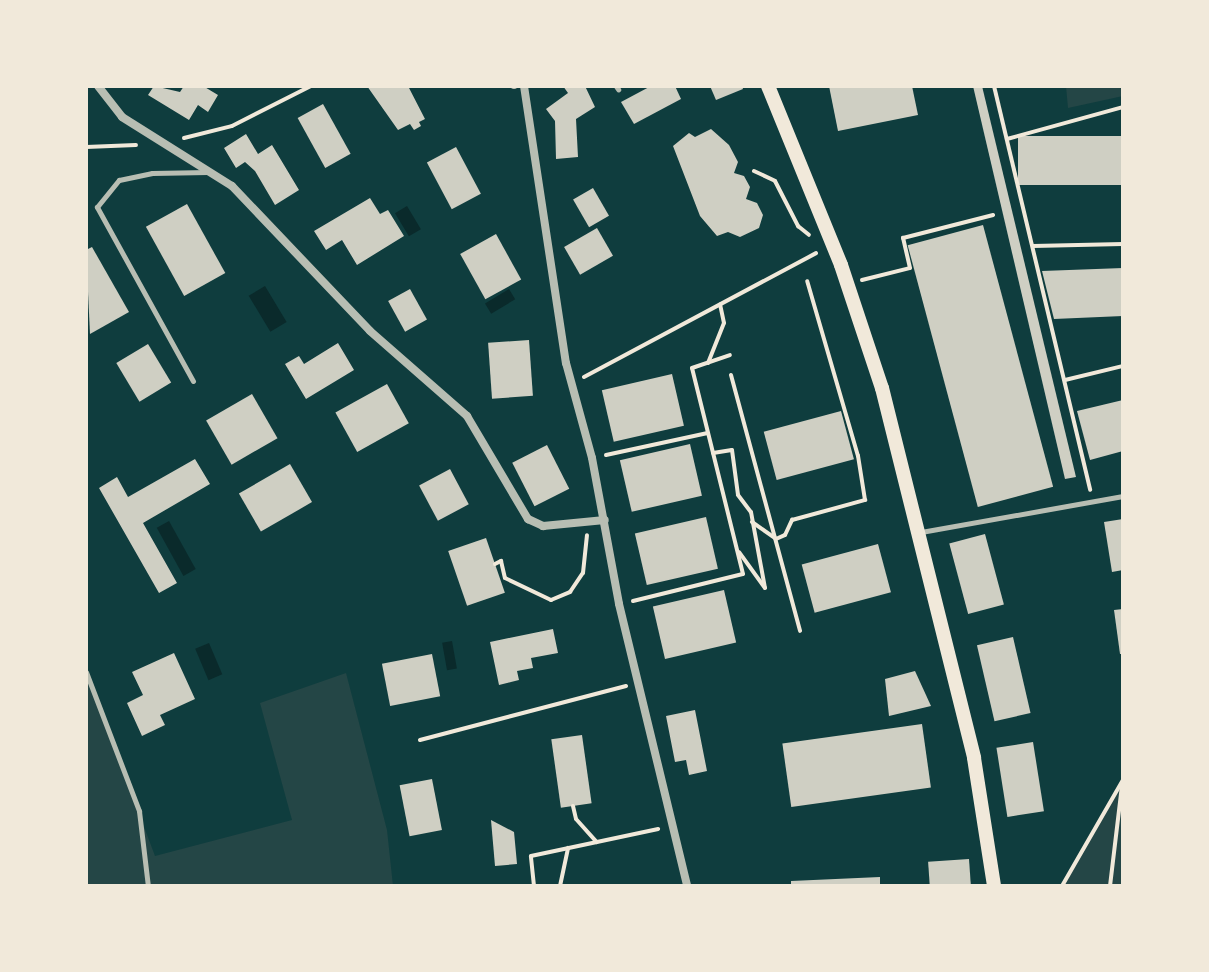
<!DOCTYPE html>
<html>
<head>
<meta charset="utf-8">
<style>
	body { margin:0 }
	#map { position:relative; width:1209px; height:972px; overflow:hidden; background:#0f3d3e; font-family:"Work Sans",sans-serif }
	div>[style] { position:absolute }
	.green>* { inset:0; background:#244646 }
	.water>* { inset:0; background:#0a2a2b; transform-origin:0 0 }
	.building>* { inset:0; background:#cfcfc3; transform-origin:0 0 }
	.path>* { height:4px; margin:-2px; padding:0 2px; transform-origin:2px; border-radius:2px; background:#f1e9da }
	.service>* { height:5px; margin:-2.5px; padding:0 2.5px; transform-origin:2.5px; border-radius:2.5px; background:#b8beb3 }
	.minor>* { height:8px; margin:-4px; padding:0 4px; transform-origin:4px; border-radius:4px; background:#b8beb3 }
	.secondary>* { height:14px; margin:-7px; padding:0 7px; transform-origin:7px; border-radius:7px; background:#f1e9da }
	span { translate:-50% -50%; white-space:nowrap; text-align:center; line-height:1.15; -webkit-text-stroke:6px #f1e9da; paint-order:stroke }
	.frame { position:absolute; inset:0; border:88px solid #f1e9da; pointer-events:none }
</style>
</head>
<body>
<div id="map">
	<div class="green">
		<i style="clip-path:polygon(1066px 86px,1123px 86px,1123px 96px,1068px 108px)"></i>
		<i style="clip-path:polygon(86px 672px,155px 856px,292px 820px,260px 703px,346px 673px,387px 830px,393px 886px,86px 886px)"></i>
		<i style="clip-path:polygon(1123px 780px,1123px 886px,1062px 886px)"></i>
	</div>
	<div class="water">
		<i style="left:407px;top:206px;width:27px;height:14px;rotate:59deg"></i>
		<i style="left:265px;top:286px;width:42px;height:19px;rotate:59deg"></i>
		<i style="left:509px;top:289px;width:12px;height:28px;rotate:59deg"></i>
		<i style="left:169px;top:521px;width:55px;height:14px;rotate:61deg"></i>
		<i style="left:452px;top:641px;width:28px;height:10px;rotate:80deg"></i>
		<i style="left:209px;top:643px;width:34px;height:15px;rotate:67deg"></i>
	</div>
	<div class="building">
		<i style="clip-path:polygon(154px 86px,180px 92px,184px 86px,203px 86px,218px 95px,208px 112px,198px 105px,189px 120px,148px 95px)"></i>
		<i style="clip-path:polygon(367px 86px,408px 86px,425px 119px,419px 122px,421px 126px,414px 130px,410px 124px,398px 130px)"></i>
		<i style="clip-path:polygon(563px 86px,585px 86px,595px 107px,576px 119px,578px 157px,556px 159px,555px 121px,546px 109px,568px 93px)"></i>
		<i style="clip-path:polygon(651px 86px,675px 86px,681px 99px,634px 124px,621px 102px)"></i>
		<i style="clip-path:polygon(710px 86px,742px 86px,743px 89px,716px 100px)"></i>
		<i style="clip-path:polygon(829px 86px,912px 86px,918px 115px,838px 131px)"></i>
		<i style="clip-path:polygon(973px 86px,982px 86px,1076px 477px,1065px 479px)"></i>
		<i style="left:323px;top:104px;width:57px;height:29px;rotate:61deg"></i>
		<i style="clip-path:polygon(711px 129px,729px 145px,738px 162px,734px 173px,744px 176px,750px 187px,746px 199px,757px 203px,763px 215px,759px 228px,740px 237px,728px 232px,717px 236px,700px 216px,673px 146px,689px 133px,695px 137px)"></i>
		<i style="clip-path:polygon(246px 134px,258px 154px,272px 145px,299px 190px,275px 205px,255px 171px,245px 162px,236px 168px,224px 148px)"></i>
		<i style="left:1123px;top:136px;width:49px;height:105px;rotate:90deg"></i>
		<i style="left:456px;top:147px;width:53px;height:33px;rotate:62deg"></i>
		<i style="left:593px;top:188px;width:32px;height:23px;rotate:60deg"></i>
		<i style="clip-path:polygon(370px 198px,380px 214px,388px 210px,404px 236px,357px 265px,342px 240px,326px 250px,314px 231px)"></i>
		<i style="left:187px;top:204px;width:79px;height:47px;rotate:61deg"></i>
		<i style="left:983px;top:225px;width:271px;height:78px;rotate:75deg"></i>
		<i style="left:597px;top:228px;width:32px;height:38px;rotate:60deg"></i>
		<i style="left:496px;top:234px;width:52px;height:41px;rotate:61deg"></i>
		<i style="clip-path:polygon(92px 247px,129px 312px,90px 334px,86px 250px)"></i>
		<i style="clip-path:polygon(1123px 268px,1123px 316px,1054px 319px,1042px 271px)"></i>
		<i style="left:410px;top:289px;width:35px;height:25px;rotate:61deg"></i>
		<i style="left:529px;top:340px;width:56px;height:41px;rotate:86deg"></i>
		<i style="clip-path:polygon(338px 343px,354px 370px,306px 399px,285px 364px,299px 356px,304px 364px)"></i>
		<i style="left:148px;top:344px;width:45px;height:37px;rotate:59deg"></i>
		<i style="left:672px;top:374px;width:53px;height:72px;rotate:77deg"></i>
		<i style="left:387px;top:384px;width:45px;height:59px;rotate:61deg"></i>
		<i style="left:252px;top:394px;width:51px;height:53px;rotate:60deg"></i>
		<i style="clip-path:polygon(1123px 400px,1123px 451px,1090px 460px,1077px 411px)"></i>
		<i style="left:841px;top:411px;width:50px;height:80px;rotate:75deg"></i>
		<i style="left:690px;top:444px;width:53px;height:72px;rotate:77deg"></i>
		<i style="left:547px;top:445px;width:49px;height:39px;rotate:63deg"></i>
		<i style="clip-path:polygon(195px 459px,210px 484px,143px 523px,177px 583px,159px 593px,99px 488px,117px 477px,128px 497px)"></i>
		<i style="left:290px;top:464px;width:44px;height:59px;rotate:60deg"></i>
		<i style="left:450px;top:469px;width:40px;height:35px;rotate:62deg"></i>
		<i style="left:706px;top:517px;width:53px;height:73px;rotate:77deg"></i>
		<i style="clip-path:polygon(1123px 519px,1123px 570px,1112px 572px,1104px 522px)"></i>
		<i style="left:985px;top:534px;width:73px;height:37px;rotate:75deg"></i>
		<i style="left:486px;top:538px;width:58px;height:40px;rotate:71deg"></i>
		<i style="left:878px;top:544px;width:50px;height:79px;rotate:75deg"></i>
		<i style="left:724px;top:590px;width:54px;height:73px;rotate:77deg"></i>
		<i style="clip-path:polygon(1123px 609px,1123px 654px,1120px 654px,1114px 610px)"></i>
		<i style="clip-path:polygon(553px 629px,558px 653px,531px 658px,533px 668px,517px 671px,519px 680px,499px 685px,490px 642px)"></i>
		<i style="left:1013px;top:637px;width:78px;height:37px;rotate:77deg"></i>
		<i style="clip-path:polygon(174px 653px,195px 699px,160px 715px,165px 725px,142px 736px,127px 703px,143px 695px,132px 672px)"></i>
		<i style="left:432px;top:654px;width:43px;height:51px;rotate:79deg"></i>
		<i style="clip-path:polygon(915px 671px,931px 706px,889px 716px,885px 679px)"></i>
		<i style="clip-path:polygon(695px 710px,707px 771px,689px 775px,686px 760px,675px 762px,666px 716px)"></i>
		<i style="left:922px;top:724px;width:64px;height:141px;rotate:82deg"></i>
		<i style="left:582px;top:735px;width:69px;height:31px;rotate:82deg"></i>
		<i style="left:1033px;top:742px;width:70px;height:37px;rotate:81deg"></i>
		<i style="left:432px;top:779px;width:52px;height:33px;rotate:79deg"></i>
		<i style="clip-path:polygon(491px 820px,514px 832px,517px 864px,495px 866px)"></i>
		<i style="left:969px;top:859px;width:27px;height:41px;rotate:86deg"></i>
		<i style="clip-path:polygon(880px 877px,880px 886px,791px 886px,791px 881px)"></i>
	</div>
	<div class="path">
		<i style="left:994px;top:86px;width:415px;rotate:76.6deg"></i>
		<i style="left:184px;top:138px;width:49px;rotate:-14deg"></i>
		<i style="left:232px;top:126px;width:89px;rotate:-26.9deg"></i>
		<i style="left:1007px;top:139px;width:120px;rotate:-15.4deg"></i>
		<i style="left:86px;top:147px;width:50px;rotate:-2.3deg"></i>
		<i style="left:754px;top:171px;width:23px;rotate:25deg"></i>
		<i style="left:775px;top:181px;width:51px;rotate:62.9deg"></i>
		<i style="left:798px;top:226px;width:14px;rotate:39deg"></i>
		<i style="left:1033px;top:246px;width:90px;rotate:-1.3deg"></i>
		<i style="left:862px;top:280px;width:49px;rotate:-14deg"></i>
		<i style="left:910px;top:268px;width:31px;rotate:-103deg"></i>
		<i style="left:903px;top:238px;width:93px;rotate:-14.3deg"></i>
		<i style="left:708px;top:363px;width:43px;rotate:-68.2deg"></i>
		<i style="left:724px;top:323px;width:19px;rotate:-102deg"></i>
		<i style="left:731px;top:375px;width:265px;rotate:74.9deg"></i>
		<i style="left:584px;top:377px;width:263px;rotate:-28.1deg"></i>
		<i style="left:1065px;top:380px;width:60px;rotate:-13.6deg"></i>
		<i style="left:713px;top:453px;width:19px;rotate:-9deg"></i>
		<i style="left:732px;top:450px;width:45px;rotate:82.4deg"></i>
		<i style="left:738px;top:495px;width:21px;rotate:53deg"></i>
		<i style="left:751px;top:512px;width:77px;rotate:79.6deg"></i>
		<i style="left:765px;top:588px;width:44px;rotate:-125.8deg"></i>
		<i style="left:606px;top:455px;width:104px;rotate:-12.2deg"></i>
		<i style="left:752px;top:522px;width:29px;rotate:35deg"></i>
		<i style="left:776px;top:539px;width:10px;rotate:-24deg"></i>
		<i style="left:785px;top:535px;width:17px;rotate:-65deg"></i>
		<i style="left:792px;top:520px;width:76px;rotate:-15.3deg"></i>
		<i style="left:865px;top:500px;width:45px;rotate:-99deg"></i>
		<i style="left:858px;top:456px;width:182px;rotate:-106.2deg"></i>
		<i style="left:495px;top:564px;width:7px;rotate:-27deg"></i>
		<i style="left:501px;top:561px;width:17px;rotate:77deg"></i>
		<i style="left:505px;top:578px;width:51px;rotate:25.6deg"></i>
		<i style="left:551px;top:600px;width:21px;rotate:-23deg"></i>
		<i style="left:570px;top:592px;width:23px;rotate:-56deg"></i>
		<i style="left:583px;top:573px;width:38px;rotate:-84deg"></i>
		<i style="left:633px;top:601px;width:113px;rotate:-13.8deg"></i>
		<i style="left:743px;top:574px;width:212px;rotate:-103.9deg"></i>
		<i style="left:692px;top:368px;width:40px;rotate:-18.9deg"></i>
		<i style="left:420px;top:740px;width:213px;rotate:-14.7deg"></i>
		<i style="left:573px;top:806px;width:13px;rotate:77deg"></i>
		<i style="left:576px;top:819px;width:31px;rotate:48deg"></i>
		<i style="left:534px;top:886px;width:30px;rotate:-96deg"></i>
		<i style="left:531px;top:856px;width:130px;rotate:-12deg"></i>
		<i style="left:560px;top:886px;width:39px;rotate:-78deg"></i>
		<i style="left:1062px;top:886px;width:122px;rotate:-60.1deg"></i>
		<i style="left:1110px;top:886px;width:102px;rotate:-83.2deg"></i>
	</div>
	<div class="service">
		<i style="left:513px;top:86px;width:1px"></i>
		<i style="left:616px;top:86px;width:4px;rotate:56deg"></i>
		<i style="left:193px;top:381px;width:199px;rotate:-118.9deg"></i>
		<i style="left:97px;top:207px;width:35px;rotate:-51deg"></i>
		<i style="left:119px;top:180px;width:34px;rotate:-12deg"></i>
		<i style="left:152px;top:173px;width:56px;rotate:-1deg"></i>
		<i style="left:921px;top:532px;width:205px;rotate:-10.1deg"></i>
		<i style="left:86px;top:672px;width:149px;rotate:69.1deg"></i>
		<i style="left:139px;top:811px;width:76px;rotate:83.2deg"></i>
	</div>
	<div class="minor">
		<i style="left:98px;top:86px;width:39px;rotate:52deg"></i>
		<i style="left:122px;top:117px;width:130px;rotate:32.1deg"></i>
		<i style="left:232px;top:186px;width:200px;rotate:46.4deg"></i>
		<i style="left:370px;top:331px;width:129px;rotate:41.2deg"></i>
		<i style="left:467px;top:416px;width:120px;rotate:59.4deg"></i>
		<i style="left:528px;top:519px;width:17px;rotate:25deg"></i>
		<i style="left:543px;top:526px;width:62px;rotate:-5.5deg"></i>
		<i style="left:524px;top:86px;width:280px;rotate:81.4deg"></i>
		<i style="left:566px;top:363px;width:98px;rotate:74.7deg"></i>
		<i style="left:592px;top:458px;width:148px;rotate:79.5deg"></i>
		<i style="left:619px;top:604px;width:290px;rotate:76.4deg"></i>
	</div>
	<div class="secondary">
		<i style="left:768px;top:86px;width:193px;rotate:67.8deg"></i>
		<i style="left:841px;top:265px;width:130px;rotate:71.6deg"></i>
		<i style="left:882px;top:388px;width:381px;rotate:76deg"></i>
		<i style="left:974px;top:758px;width:130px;rotate:81.1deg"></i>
	</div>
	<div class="frame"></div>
</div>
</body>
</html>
